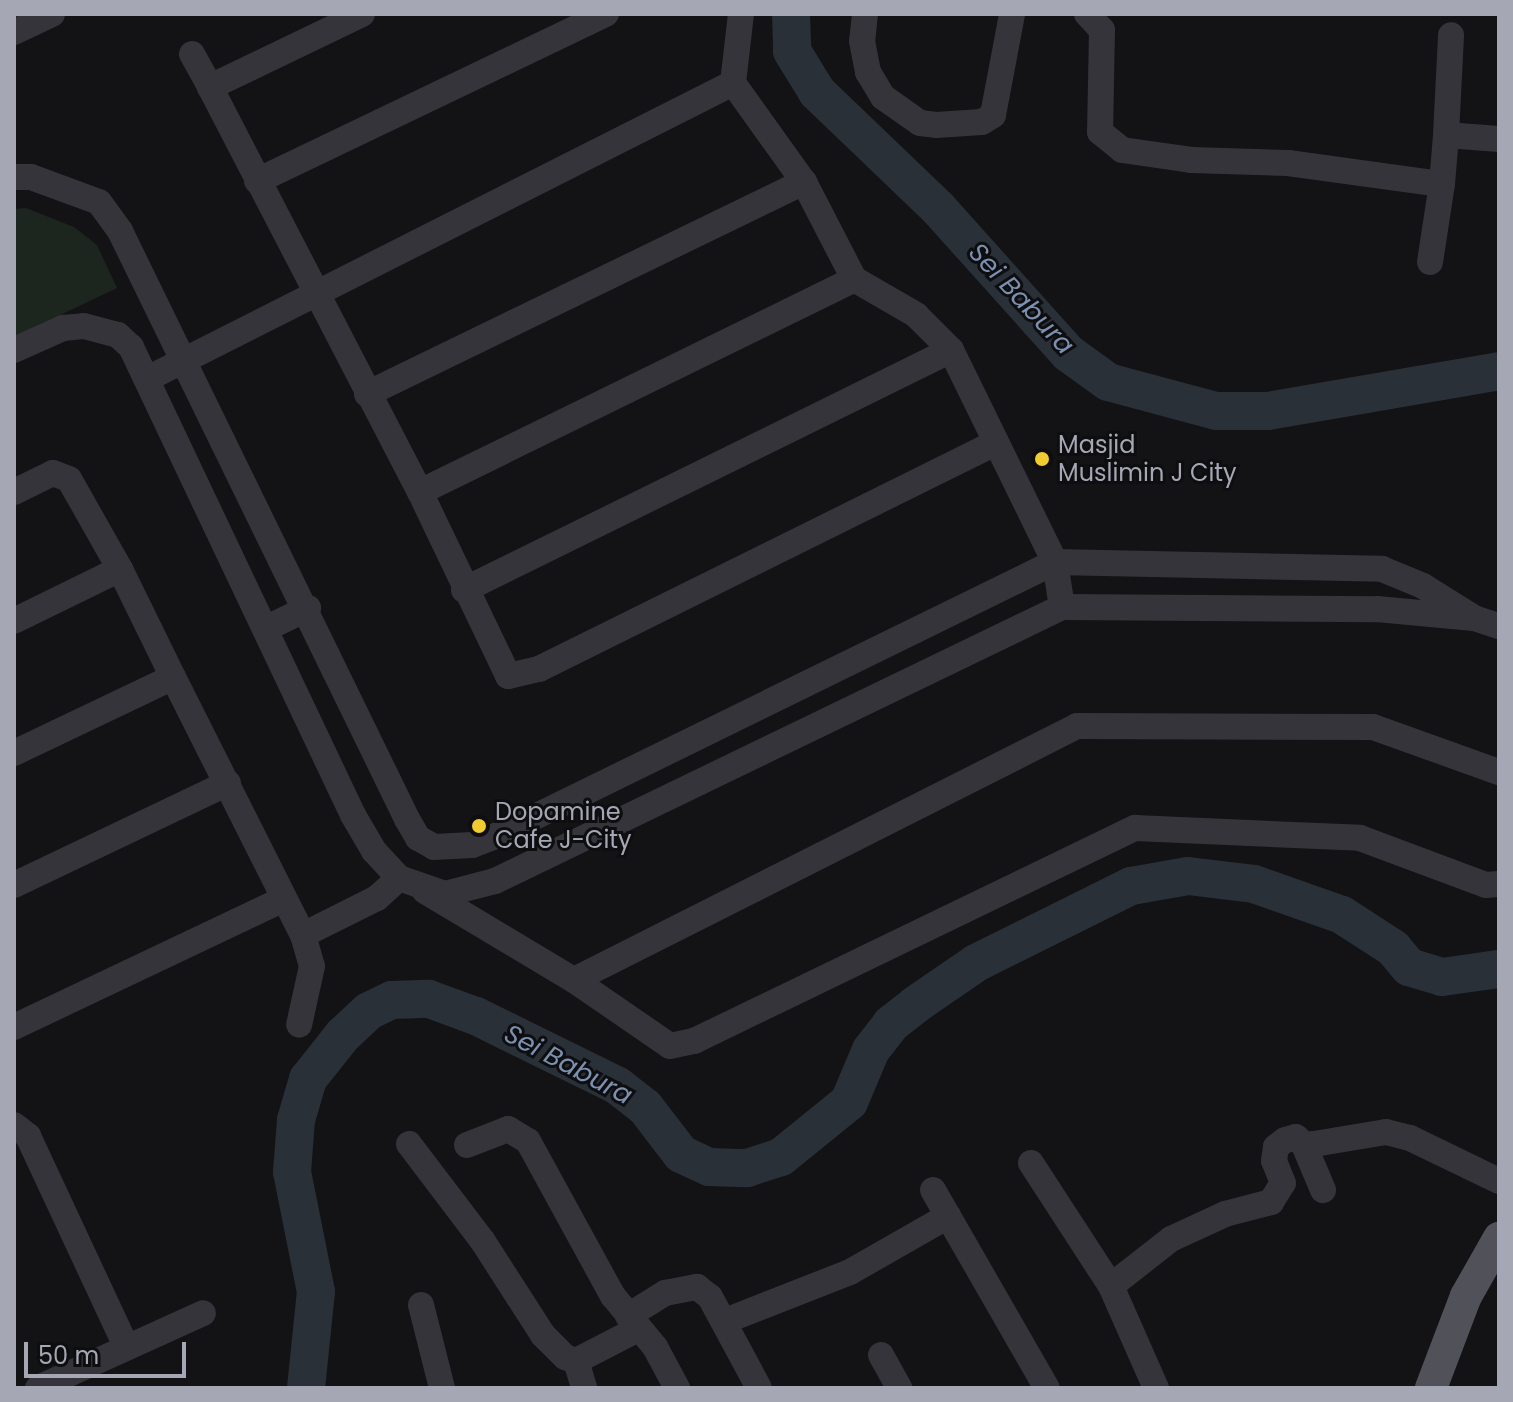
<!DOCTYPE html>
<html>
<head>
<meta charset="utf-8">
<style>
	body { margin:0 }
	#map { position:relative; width:1513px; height:1402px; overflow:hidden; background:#131315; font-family:Poppins,sans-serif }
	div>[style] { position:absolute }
	.green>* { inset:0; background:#1d251f }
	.river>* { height:38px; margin:-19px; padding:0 19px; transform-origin:19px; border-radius:19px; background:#2a3038 }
	.minor>* { height:26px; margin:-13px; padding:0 13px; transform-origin:13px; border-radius:13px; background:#34343a }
	.major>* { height:32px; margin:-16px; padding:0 16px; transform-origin:16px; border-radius:16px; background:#505159 }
	.dots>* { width:22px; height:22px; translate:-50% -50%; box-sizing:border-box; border:4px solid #0e0e10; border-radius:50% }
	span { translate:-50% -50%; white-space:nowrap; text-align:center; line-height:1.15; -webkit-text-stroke:6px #0e0e10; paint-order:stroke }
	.poi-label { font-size:24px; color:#a5a7b5 }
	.left { translate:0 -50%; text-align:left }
	.water-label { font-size:26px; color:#7c90b0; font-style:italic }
	.frame { position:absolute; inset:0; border:16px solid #a5a7b5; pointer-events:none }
	.scale { position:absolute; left:24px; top:1342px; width:162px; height:36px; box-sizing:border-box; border:4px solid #a5a7b5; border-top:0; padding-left:10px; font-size:24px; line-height:28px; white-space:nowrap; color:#a5a7b5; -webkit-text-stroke:6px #0e0e10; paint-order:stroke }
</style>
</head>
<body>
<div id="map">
	<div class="green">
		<i style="clip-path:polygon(26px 208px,74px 227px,97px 245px,117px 288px,14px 337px,14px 209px)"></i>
	</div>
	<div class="river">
		<i style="left:791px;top:14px;width:37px;rotate:88deg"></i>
		<i style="left:792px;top:51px;width:48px;rotate:58.6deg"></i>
		<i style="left:817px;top:92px;width:168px;rotate:43.8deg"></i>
		<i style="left:938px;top:208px;width:195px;rotate:48.1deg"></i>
		<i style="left:1068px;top:353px;width:49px;rotate:35.9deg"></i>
		<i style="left:1108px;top:382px;width:112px;rotate:15deg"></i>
		<i style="left:1216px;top:411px;width:52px"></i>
		<i style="left:1268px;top:411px;width:234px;rotate:-9.8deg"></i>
		<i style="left:306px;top:1388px;width:97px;rotate:-84.1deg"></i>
		<i style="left:316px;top:1292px;width:122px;rotate:-101.3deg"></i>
		<i style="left:292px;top:1172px;width:52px;rotate:-85.6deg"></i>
		<i style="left:296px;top:1120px;width:43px;rotate:-73.7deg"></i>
		<i style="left:308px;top:1079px;width:56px;rotate:-51.5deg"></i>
		<i style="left:343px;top:1035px;width:35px;rotate:-43deg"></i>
		<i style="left:369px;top:1011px;width:25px;rotate:-26deg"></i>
		<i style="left:392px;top:1000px;width:37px;rotate:-2deg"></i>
		<i style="left:429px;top:999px;width:50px;rotate:19.9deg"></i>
		<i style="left:476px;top:1016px;width:158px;rotate:26.2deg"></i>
		<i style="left:618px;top:1086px;width:34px;rotate:38deg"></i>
		<i style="left:645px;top:1107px;width:59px;rotate:52.5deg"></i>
		<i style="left:681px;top:1154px;width:31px;rotate:25deg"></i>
		<i style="left:709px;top:1167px;width:38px;rotate:2deg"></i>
		<i style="left:747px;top:1168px;width:36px;rotate:-18deg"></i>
		<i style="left:781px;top:1157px;width:87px;rotate:-39deg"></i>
		<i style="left:849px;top:1102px;width:56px;rotate:-67.1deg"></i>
		<i style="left:871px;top:1050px;width:33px;rotate:-52deg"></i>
		<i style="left:891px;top:1024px;width:31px;rotate:-38deg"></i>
		<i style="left:915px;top:1005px;width:74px;rotate:-34.5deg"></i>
		<i style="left:976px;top:963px;width:173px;rotate:-26.4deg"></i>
		<i style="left:1131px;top:886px;width:58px;rotate:-10deg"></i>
		<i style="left:1188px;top:876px;width:66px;rotate:6.9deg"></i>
		<i style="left:1254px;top:884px;width:93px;rotate:19.4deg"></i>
		<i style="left:1342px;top:915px;width:61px;rotate:32.9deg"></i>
		<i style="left:1393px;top:948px;width:25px;rotate:50deg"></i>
		<i style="left:1409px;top:967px;width:34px;rotate:17deg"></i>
		<i style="left:1442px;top:977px;width:58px;rotate:-8deg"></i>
	</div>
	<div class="minor">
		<i style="left:362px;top:14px;width:169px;rotate:154.3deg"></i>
		<i style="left:210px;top:87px;width:456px;rotate:62.6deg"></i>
		<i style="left:420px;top:492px;width:204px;rotate:64.4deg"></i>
		<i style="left:508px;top:676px;width:32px;rotate:-13deg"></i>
		<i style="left:539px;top:669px;width:509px;rotate:-26.36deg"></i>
		<i style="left:865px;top:14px;width:27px;rotate:96deg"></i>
		<i style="left:862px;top:41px;width:32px;rotate:79deg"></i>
		<i style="left:868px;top:72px;width:29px;rotate:59deg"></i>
		<i style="left:883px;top:97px;width:45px;rotate:35.1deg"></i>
		<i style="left:920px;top:123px;width:16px;rotate:7deg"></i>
		<i style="left:936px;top:125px;width:46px;rotate:-3.7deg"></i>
		<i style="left:982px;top:122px;width:13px;rotate:-32deg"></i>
		<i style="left:993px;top:115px;width:103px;rotate:-79.3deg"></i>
		<i style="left:1087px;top:14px;width:22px;rotate:47deg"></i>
		<i style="left:1102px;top:30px;width:102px;rotate:91.1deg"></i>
		<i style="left:1100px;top:132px;width:28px;rotate:39deg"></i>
		<i style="left:1122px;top:150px;width:70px;rotate:8.2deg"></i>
		<i style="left:1191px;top:160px;width:97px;rotate:1.8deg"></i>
		<i style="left:1288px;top:163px;width:155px;rotate:7.8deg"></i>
		<i style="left:1442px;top:184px;width:49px;rotate:-85.3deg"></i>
		<i style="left:1446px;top:135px;width:53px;rotate:4.3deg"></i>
		<i style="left:14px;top:32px;width:42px;rotate:-25.3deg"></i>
		<i style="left:192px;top:54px;width:38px;rotate:61deg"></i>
		<i style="left:733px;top:83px;width:69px;rotate:-83.4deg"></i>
		<i style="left:1446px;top:135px;width:100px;rotate:-87.1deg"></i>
		<i style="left:14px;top:177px;width:17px"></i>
		<i style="left:31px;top:177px;width:72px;rotate:20.2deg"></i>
		<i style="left:99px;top:202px;width:36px;rotate:54deg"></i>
		<i style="left:120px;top:231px;width:654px;rotate:63.98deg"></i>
		<i style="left:407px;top:819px;width:22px;rotate:60deg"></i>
		<i style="left:418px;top:838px;width:18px;rotate:29deg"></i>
		<i style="left:434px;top:847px;width:38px;rotate:-3deg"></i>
		<i style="left:472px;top:845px;width:30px;rotate:-21deg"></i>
		<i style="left:500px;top:834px;width:618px;rotate:-26.11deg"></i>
		<i style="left:1055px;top:562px;width:327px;rotate:1.2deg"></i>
		<i style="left:1382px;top:569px;width:44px;rotate:22.5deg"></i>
		<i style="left:1423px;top:586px;width:60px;rotate:32.1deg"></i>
		<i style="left:257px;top:181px;width:387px;rotate:-25.6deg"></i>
		<i style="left:1430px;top:262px;width:79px;rotate:-81.3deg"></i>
		<i style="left:14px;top:350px;width:54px;rotate:-24.2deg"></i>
		<i style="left:63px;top:328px;width:21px;rotate:-5deg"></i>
		<i style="left:84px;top:326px;width:35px;rotate:15deg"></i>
		<i style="left:118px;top:335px;width:18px;rotate:43deg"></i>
		<i style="left:131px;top:347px;width:518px;rotate:64.62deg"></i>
		<i style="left:353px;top:815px;width:42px;rotate:59.7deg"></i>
		<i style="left:374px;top:851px;width:37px;rotate:47deg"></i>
		<i style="left:399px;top:878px;width:49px;rotate:19.2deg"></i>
		<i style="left:445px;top:894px;width:52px;rotate:-14.6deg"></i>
		<i style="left:495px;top:881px;width:630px;rotate:-25.79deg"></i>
		<i style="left:1062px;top:607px;width:315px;rotate:0.4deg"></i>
		<i style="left:1377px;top:609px;width:97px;rotate:5.3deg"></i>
		<i style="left:1474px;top:618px;width:26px;rotate:18deg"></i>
		<i style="left:149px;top:378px;width:654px;rotate:-26.8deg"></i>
		<i style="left:733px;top:83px;width:122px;rotate:54.4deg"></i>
		<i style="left:804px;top:182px;width:109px;rotate:62.7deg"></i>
		<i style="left:854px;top:279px;width:72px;rotate:30.1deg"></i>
		<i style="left:916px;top:315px;width:49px;rotate:45deg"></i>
		<i style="left:951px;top:350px;width:236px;rotate:63.9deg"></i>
		<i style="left:1055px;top:562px;width:46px;rotate:81.2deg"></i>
		<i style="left:367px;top:394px;width:486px;rotate:-25.9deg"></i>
		<i style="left:14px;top:492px;width:43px;rotate:-26deg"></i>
		<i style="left:53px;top:473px;width:17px;rotate:21deg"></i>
		<i style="left:69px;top:479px;width:103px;rotate:60.5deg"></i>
		<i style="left:120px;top:569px;width:118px;rotate:153.9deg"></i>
		<i style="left:420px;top:492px;width:483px;rotate:-26.1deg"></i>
		<i style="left:120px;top:569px;width:120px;rotate:63.9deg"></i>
		<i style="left:464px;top:590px;width:543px;rotate:-26.23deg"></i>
		<i style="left:265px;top:629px;width:48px;rotate:-26deg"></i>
		<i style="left:14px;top:753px;width:176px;rotate:-25.5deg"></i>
		<i style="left:173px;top:677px;width:289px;rotate:63.3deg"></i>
		<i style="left:303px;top:935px;width:32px;rotate:74deg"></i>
		<i style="left:312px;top:966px;width:60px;rotate:102.4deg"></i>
		<i style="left:14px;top:885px;width:237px;rotate:-25.5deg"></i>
		<i style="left:425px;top:891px;width:174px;rotate:30.9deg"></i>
		<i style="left:574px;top:980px;width:116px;rotate:34.5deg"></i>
		<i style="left:670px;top:1046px;width:25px;rotate:-12deg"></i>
		<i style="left:694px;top:1041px;width:490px;rotate:-25.8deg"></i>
		<i style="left:1135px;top:828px;width:225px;rotate:2.5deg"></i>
		<i style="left:1360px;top:838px;width:134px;rotate:20.5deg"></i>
		<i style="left:1486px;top:885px;width:13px;rotate:-4deg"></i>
		<i style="left:303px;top:935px;width:83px;rotate:-26.6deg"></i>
		<i style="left:377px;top:898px;width:30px;rotate:-42deg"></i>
		<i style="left:574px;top:980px;width:563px;rotate:-26.79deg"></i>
		<i style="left:1077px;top:726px;width:296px;rotate:0.2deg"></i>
		<i style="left:1373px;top:727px;width:134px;rotate:19.7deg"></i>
		<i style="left:14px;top:1027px;width:299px;rotate:-25.4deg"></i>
		<i style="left:14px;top:1125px;width:18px;rotate:38deg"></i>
		<i style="left:28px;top:1136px;width:232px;rotate:65deg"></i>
		<i style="left:409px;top:1144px;width:121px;rotate:52.8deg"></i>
		<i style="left:482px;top:1240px;width:113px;rotate:57.3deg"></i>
		<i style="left:543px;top:1335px;width:31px;rotate:45deg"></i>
		<i style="left:565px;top:1357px;width:12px;rotate:20deg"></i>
		<i style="left:576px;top:1361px;width:70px;rotate:-27.3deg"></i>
		<i style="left:467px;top:1145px;width:44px;rotate:-21.3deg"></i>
		<i style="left:508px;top:1129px;width:23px;rotate:31deg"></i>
		<i style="left:528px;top:1141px;width:177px;rotate:61.3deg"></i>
		<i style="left:613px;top:1296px;width:66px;rotate:50.5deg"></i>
		<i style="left:655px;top:1347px;width:47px;rotate:61.8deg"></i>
		<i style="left:1304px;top:1145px;width:49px;rotate:67.1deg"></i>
		<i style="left:1031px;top:1163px;width:147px;rotate:57deg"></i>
		<i style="left:933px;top:1190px;width:228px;rotate:60.1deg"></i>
		<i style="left:421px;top:1305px;width:86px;rotate:75.8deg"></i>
		<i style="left:628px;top:1316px;width:44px;rotate:-31.9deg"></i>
		<i style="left:665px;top:1293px;width:33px;rotate:-11deg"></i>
		<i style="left:697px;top:1287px;width:16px;rotate:38deg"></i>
		<i style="left:710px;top:1297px;width:103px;rotate:61.7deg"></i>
		<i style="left:725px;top:1321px;width:134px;rotate:-21.4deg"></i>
		<i style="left:850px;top:1272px;width:113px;rotate:-29.7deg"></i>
		<i style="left:881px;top:1355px;width:38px;rotate:61deg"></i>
		<i style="left:576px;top:1361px;width:28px;rotate:73deg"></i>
		<i style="left:38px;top:1388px;width:181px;rotate:-24.4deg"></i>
		<i style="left:1156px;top:1388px;width:111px;rotate:-113.8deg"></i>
		<i style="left:1111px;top:1286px;width:76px;rotate:-38.1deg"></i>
		<i style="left:1171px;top:1239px;width:60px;rotate:-24.8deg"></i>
		<i style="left:1225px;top:1214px;width:48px;rotate:-14.6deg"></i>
		<i style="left:1271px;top:1202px;width:22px;rotate:-58deg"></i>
		<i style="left:1283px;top:1183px;width:24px;rotate:-112deg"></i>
		<i style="left:1274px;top:1161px;width:14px;rotate:-82deg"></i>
		<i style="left:1276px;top:1147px;width:11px;rotate:-38deg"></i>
		<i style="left:1285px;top:1140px;width:11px;rotate:-15deg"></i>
		<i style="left:1296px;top:1137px;width:11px;rotate:45deg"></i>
		<i style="left:1304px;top:1145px;width:10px;rotate:-6deg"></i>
		<i style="left:1314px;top:1144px;width:73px;rotate:-9.5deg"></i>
		<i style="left:1386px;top:1132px;width:25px;rotate:14deg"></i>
		<i style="left:1410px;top:1138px;width:99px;rotate:25.8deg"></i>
	</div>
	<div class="major">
		<i style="left:1431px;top:1388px;width:98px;rotate:-69.2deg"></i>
		<i style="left:1466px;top:1296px;width:67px;rotate:-60.4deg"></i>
	</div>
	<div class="dots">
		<i style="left:1042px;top:459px;background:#f0cc30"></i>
		<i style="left:479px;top:826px;background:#f0cc30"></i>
	</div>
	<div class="poi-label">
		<span class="left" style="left:1058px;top:459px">Masjid<br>Muslimin J City</span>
		<span class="left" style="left:495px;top:826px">Dopamine<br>Cafe J-City</span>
	</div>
	<div class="water-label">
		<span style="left:1021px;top:299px;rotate:47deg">Sei Babura</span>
		<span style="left:568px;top:1065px;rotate:28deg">Sei Babura</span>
	</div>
	<div class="frame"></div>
	<div class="scale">50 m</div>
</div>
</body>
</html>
